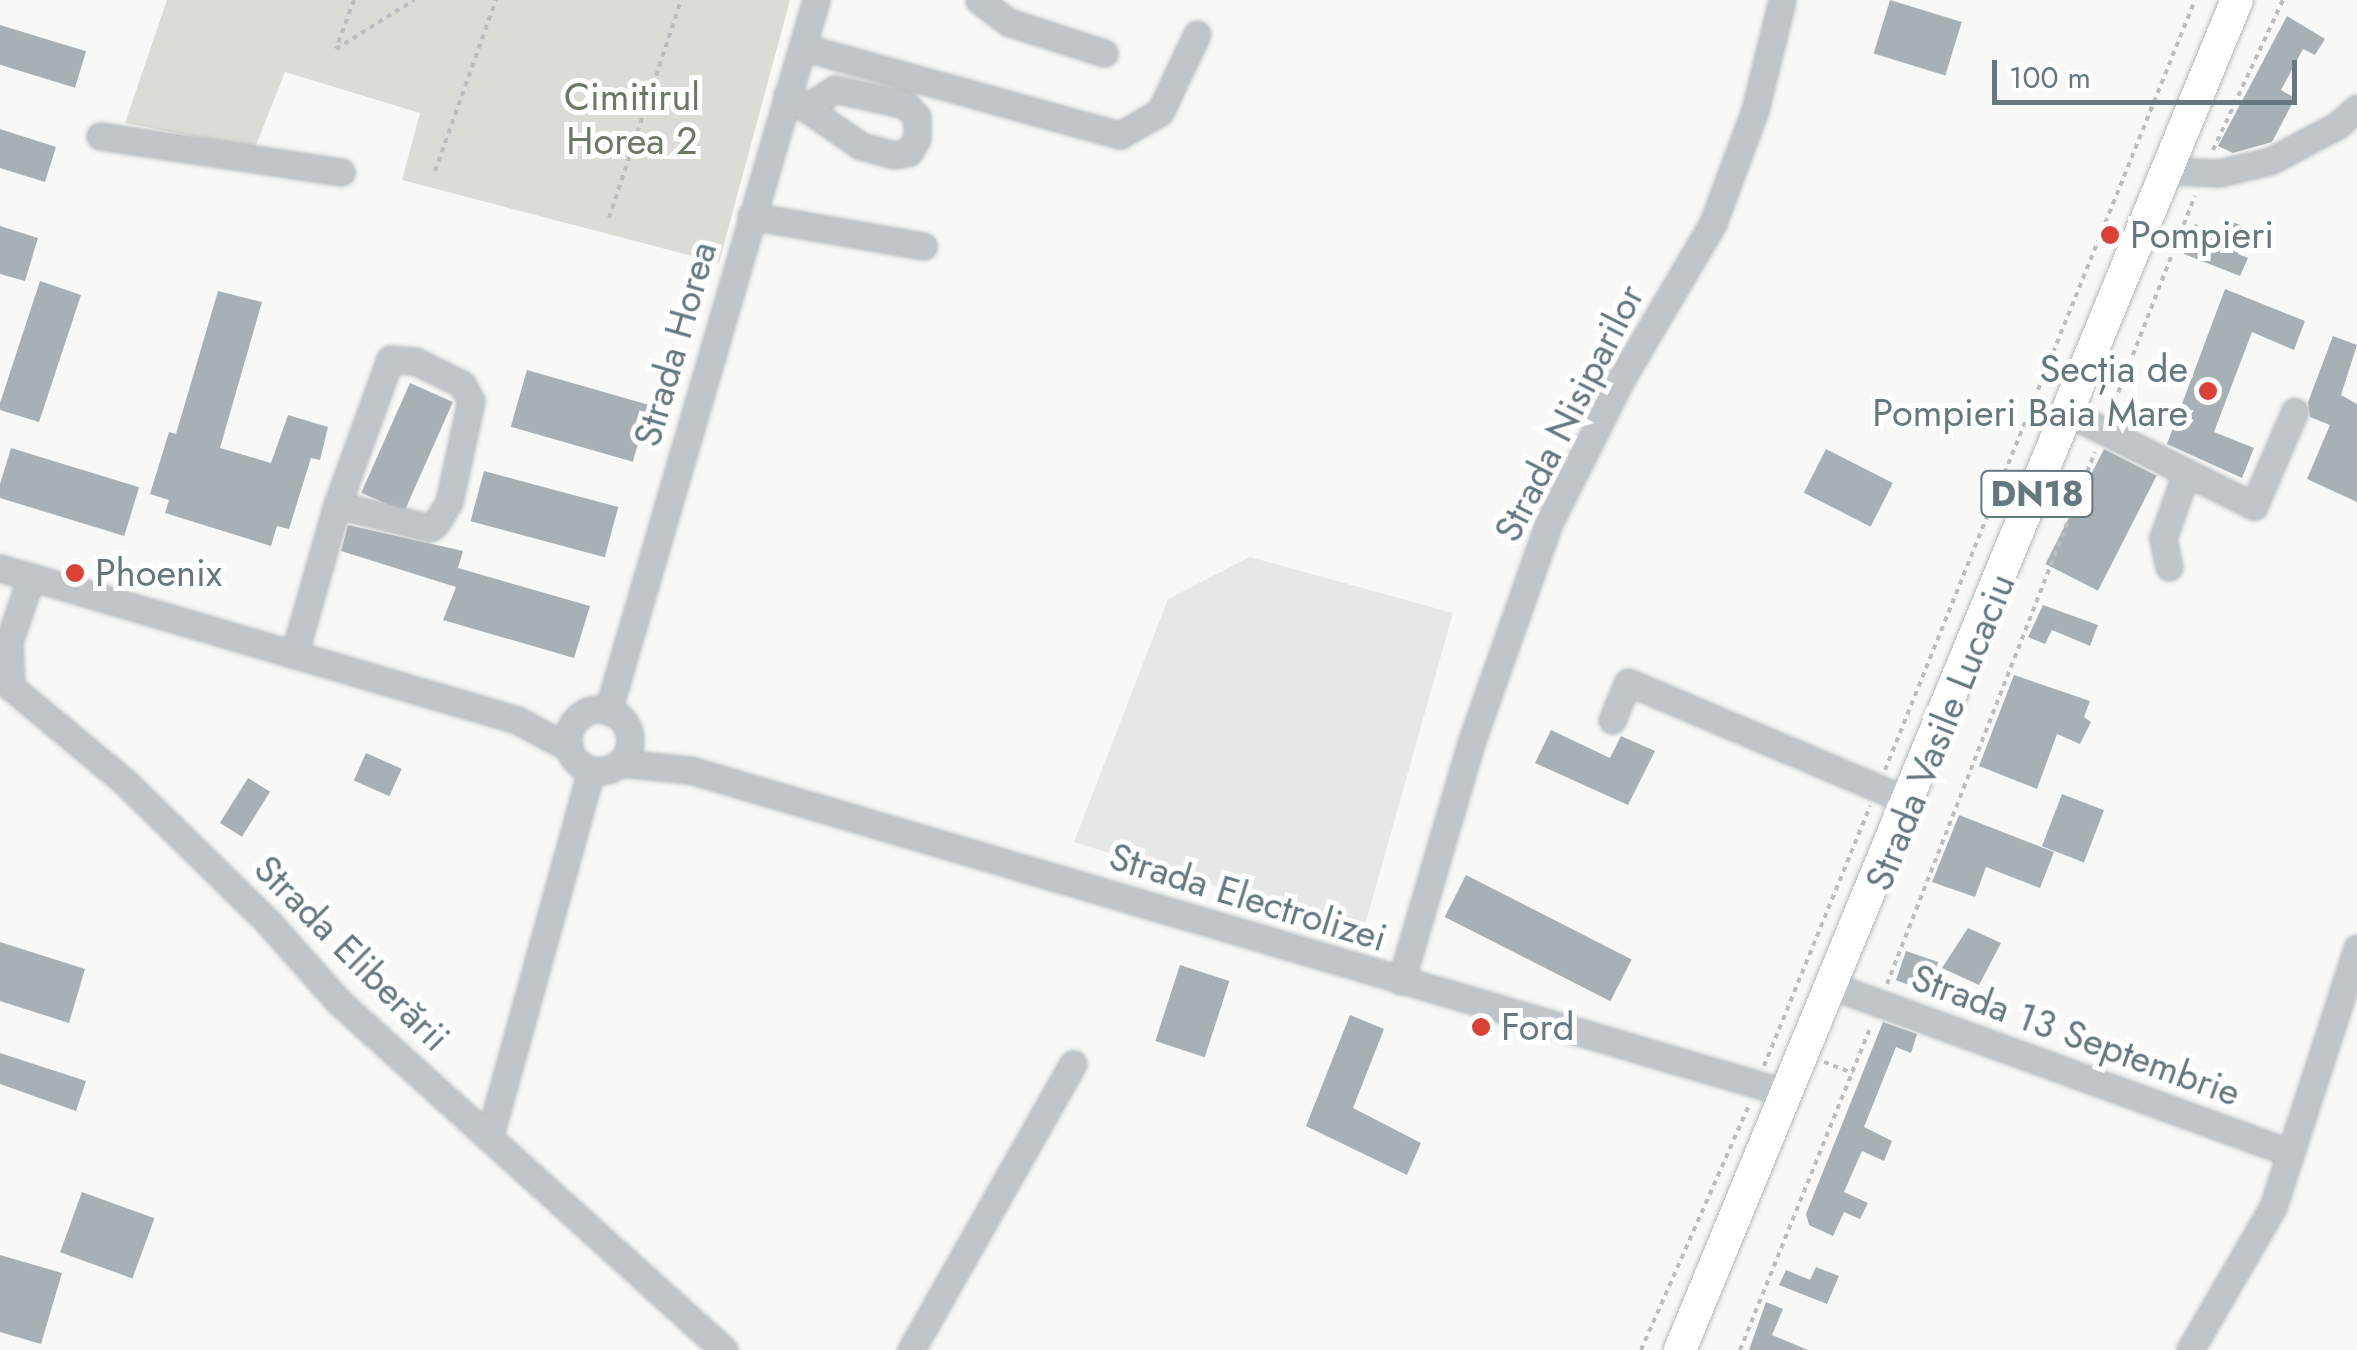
<!DOCTYPE html>
<html>
<head>
<meta charset="utf-8">
<style>
	body { margin:0 }
	#map { position:relative; width:2357px; height:1350px; overflow:hidden; background:#f8f8f6; font-family:Jost,sans-serif }
	div>[style] { position:absolute }
	.built>* { inset:0; background:#e6e8e7 }
	.green>* { inset:0; background:#d9ddd5 }
	.building>* { inset:0; background:#a7b1b5; transform-origin:0 0 }
	.path>* { height:4px; margin-top:-2px; transform-origin:0; background:repeating-linear-gradient(90deg,#babec0 0 5px,transparent 0 10px) }
	.roads { filter:drop-shadow(0 0 2px #b3b9bc) drop-shadow(0 0 2px #b3b9bc) }
	.minor>* { height:25px; margin:-12.5px; padding:0 12.5px; transform-origin:12.5px; border-radius:12.5px; background:#bfc5c8 }
	.minor>.ring { margin:-12.5px; padding:0; box-sizing:content-box; background:none; border:25px solid #bfc5c8; border-radius:50% }
	.major>* { height:32px; margin:-16px; padding:0 16px; transform-origin:16px; border-radius:16px; background:#fff }
	.dots>* { width:28px; height:28px; translate:-50% -50%; box-sizing:border-box; border:5px solid #fff; border-radius:50% }
	span { translate:-50% -50%; white-space:nowrap; text-align:center; line-height:1.15; -webkit-text-stroke:10px #fff; paint-order:stroke }
	.shield-label span { padding:2px 8px; background:#fff; border:2px solid; border-radius:8px; -webkit-text-stroke-width:0 }
	.shield-label { font-size:35px; color:#657880; font-weight:700 }
	.park-label { font-size:38px; color:#6a7864 }
	.poi-label { font-size:38px; color:#657880 }
	.left { translate:0 -50%; text-align:left }
	.right { translate:-100% -50%; text-align:right }
	.street-label { font-size:38px; color:#657880 }
	.scale { position:absolute; left:1992px; top:60px; width:305px; height:45px; box-sizing:border-box; border:5px solid #657880; border-top:0; padding-left:12px; font-size:30px; line-height:35px; white-space:nowrap; color:#657880; -webkit-text-stroke:8px #fff; paint-order:stroke }
</style>
</head>
<body>
<div id="map">
	<div class="built">
		<i style="clip-path:polygon(1250px 557px,1453px 613px,1363px 932px,1074px 842px,1168px 599px)"></i>
	</div>
	<div class="green">
		<i style="clip-path:polygon(167px 0,790px 0,719px 263px,402px 180px,420px 113px,285px 72px,255px 148px,125px 123px)"></i>
	</div>
	<div class="building">
		<i style="left:1890px;top:0;width:75px;height:56px;rotate:17deg"></i>
		<i style="clip-path:polygon(2287px 16px,2325px 39px,2315px 55px,2303px 49px,2281px 90px,2295px 98px,2272px 142px,2233px 153px,2218px 146px)"></i>
		<i style="left:0;top:25px;width:90px;height:38px;rotate:17deg"></i>
		<i style="clip-path:polygon(0 129px,56px 147px,45px 182px,0 168px)"></i>
		<i style="clip-path:polygon(2232px 222px,2249px 228px,2238px 254px,2248px 258px,2240px 276px,2184px 254px,2195px 224px,2226px 237px)"></i>
		<i style="clip-path:polygon(0 226px,38px 238px,25px 281px,0 274px)"></i>
		<i style="clip-path:polygon(40px 281px,81px 295px,39px 422px,0 410px,0 403px)"></i>
		<i style="clip-path:polygon(2225px 289px,2305px 321px,2294px 350px,2252px 332px,2214px 432px,2254px 448px,2242px 478px,2167px 444px)"></i>
		<i style="clip-path:polygon(218px 291px,262px 302px,220px 448px,271px 463px,288px 415px,328px 427px,320px 460px,311px 458px,289px 529px,277px 526px,271px 546px,165px 513px,169px 500px,150px 494px,169px 432px,176px 434px)"></i>
		<i style="clip-path:polygon(2333px 336px,2357px 345px,2341px 395px,2357px 404px,2357px 502px,2307px 479px,2330px 425px,2310px 417px,2308px 402px)"></i>
		<i style="left:527px;top:370px;width:127px;height:59px;rotate:16deg"></i>
		<i style="left:410px;top:383px;width:47px;height:120px;rotate:24deg"></i>
		<i style="left:11px;top:448px;width:134px;height:51px;rotate:17deg"></i>
		<i style="left:1826px;top:449px;width:75px;height:49px;rotate:27deg"></i>
		<i style="left:2104px;top:449px;width:59px;height:129px;rotate:27deg"></i>
		<i style="left:484px;top:471px;width:139px;height:52px;rotate:15deg"></i>
		<i style="clip-path:polygon(348px 525px,463px 551px,458px 568px,590px 606px,574px 658px,443px 620px,456px 587px,341px 551px)"></i>
		<i style="clip-path:polygon(2043px 605px,2098px 625px,2090px 646px,2052px 630px,2045px 644px,2028px 637px)"></i>
		<i style="clip-path:polygon(2014px 675px,2090px 701px,2084px 717px,2091px 722px,2080px 744px,2057px 734px,2037px 789px,1979px 766px)"></i>
		<i style="clip-path:polygon(1551px 730px,1610px 758px,1621px 736px,1655px 751px,1628px 805px,1535px 763px)"></i>
		<i style="left:366px;top:753px;width:39px;height:30px;rotate:24deg"></i>
		<i style="left:248px;top:778px;width:26px;height:53px;rotate:32deg"></i>
		<i style="left:2062px;top:794px;width:45px;height:56px;rotate:21deg"></i>
		<i style="clip-path:polygon(1959px 815px,2054px 852px,2040px 888px,1986px 867px,1975px 897px,1932px 882px)"></i>
		<i style="left:1466px;top:875px;width:186px;height:47px;rotate:27deg"></i>
		<i style="clip-path:polygon(1968px 928px,2001px 943px,1979px 985px,1942px 968px)"></i>
		<i style="clip-path:polygon(0 942px,85px 969px,69px 1023px,0 1001px)"></i>
		<i style="left:1906px;top:951px;width:34px;height:31px;rotate:19deg"></i>
		<i style="left:1180px;top:965px;width:52px;height:80px;rotate:18deg"></i>
		<i style="clip-path:polygon(1350px 1015px,1384px 1029px,1353px 1108px,1421px 1143px,1407px 1175px,1306px 1126px)"></i>
		<i style="clip-path:polygon(1883px 1022px,1917px 1034px,1911px 1053px,1896px 1047px,1864px 1127px,1892px 1141px,1884px 1161px,1862px 1151px,1844px 1192px,1868px 1203px,1860px 1219px,1844px 1212px,1833px 1236px,1809px 1225px,1806px 1214px)"></i>
		<i style="clip-path:polygon(0 1053px,86px 1081px,76px 1111px,0 1084px)"></i>
		<i style="left:82px;top:1192px;width:77px;height:64px;rotate:20deg"></i>
		<i style="clip-path:polygon(0 1255px,62px 1273px,41px 1344px,0 1332px)"></i>
		<i style="clip-path:polygon(1816px 1267px,1839px 1276px,1827px 1304px,1779px 1285px,1786px 1270px,1810px 1280px)"></i>
		<i style="clip-path:polygon(1766px 1302px,1783px 1309px,1772px 1335px,1808px 1350px,1749px 1350px)"></i>
	</div>
	<div class="path">
		<i style="left:354px;top:0;width:52px;rotate:110.2deg"></i>
		<i style="left:336px;top:49px;width:92px;rotate:-32.1deg"></i>
		<i style="left:2213px;top:150px;width:166px;rotate:-65deg"></i>
		<i style="left:435px;top:171px;width:182px;rotate:-70.4deg"></i>
		<i style="left:609px;top:218px;width:230px;rotate:-71.7deg"></i>
		<i style="left:2111px;top:411px;width:231px;rotate:-68.7deg"></i>
		<i style="left:1885px;top:770px;width:830px;rotate:-68.07deg"></i>
		<i style="left:1887px;top:984px;width:571px;rotate:-68.65deg"></i>
		<i style="left:1824px;top:1062px;width:31px;rotate:21deg"></i>
		<i style="left:1764px;top:1066px;width:281px;rotate:-67.8deg"></i>
		<i style="left:1641px;top:1350px;width:266px;rotate:-66.2deg"></i>
		<i style="left:1740px;top:1350px;width:350px;rotate:-68deg"></i>
	</div>
	<div class="roads">
		<div class="minor">
			<i style="left:979px;top:0;width:36px;rotate:37deg"></i>
			<i style="left:1008px;top:22px;width:101px;rotate:17.9deg"></i>
			<i style="left:802px;top:47px;width:330px;rotate:15.5deg"></i>
			<i style="left:1120px;top:135px;width:46px;rotate:-29.9deg"></i>
			<i style="left:1160px;top:112px;width:86px;rotate:-64.6deg"></i>
			<i style="left:787px;top:95px;width:90px;rotate:34.6deg"></i>
			<i style="left:861px;top:146px;width:35px;rotate:15deg"></i>
			<i style="left:895px;top:155px;width:14px;rotate:-12deg"></i>
			<i style="left:909px;top:152px;width:16px;rotate:-60deg"></i>
			<i style="left:917px;top:138px;width:21px;rotate:-90deg"></i>
			<i style="left:917px;top:117px;width:16px;rotate:-133deg"></i>
			<i style="left:906px;top:105px;width:73px;rotate:-167.3deg"></i>
			<i style="left:835px;top:89px;width:35px;rotate:147deg"></i>
			<i style="left:100px;top:136px;width:244px;rotate:8.5deg"></i>
			<i style="left:2168px;top:171px;width:51px;rotate:2.2deg"></i>
			<i style="left:2219px;top:173px;width:52px;rotate:-13.2deg"></i>
			<i style="left:2270px;top:161px;width:77px;rotate:-27.9deg"></i>
			<i style="left:2338px;top:125px;width:25px;rotate:-42deg"></i>
			<i style="left:751px;top:216px;width:175px;rotate:9.9deg"></i>
			<i style="left:2070px;top:414px;width:206px;rotate:26.6deg"></i>
			<i style="left:2254px;top:506px;width:103px;rotate:-66.7deg"></i>
			<i style="left:2169px;top:567px;width:30px;rotate:-102deg"></i>
			<i style="left:2163px;top:538px;width:69px;rotate:-70.5deg"></i>
			<i style="left:0;top:568px;width:539px;rotate:16.38deg"></i>
			<i style="left:517px;top:720px;width:59px;rotate:28.3deg"></i>
			<i style="left:31px;top:578px;width:67px;rotate:109.2deg"></i>
			<i style="left:9px;top:641px;width:46px;rotate:87.5deg"></i>
			<i style="left:11px;top:687px;width:148px;rotate:39.8deg"></i>
			<i style="left:125px;top:782px;width:200px;rotate:44.4deg"></i>
			<i style="left:268px;top:922px;width:107px;rotate:48.4deg"></i>
			<i style="left:339px;top:1002px;width:519px;rotate:42.11deg"></i>
			<i style="left:294px;top:655px;width:156px;rotate:-74deg"></i>
			<i style="left:337px;top:505px;width:155px;rotate:-70deg"></i>
			<i style="left:390px;top:359px;width:25px;rotate:5deg"></i>
			<i style="left:415px;top:361px;width:52px;rotate:26.1deg"></i>
			<i style="left:462px;top:384px;width:19px;rotate:62deg"></i>
			<i style="left:471px;top:401px;width:103px;rotate:102.3deg"></i>
			<i style="left:449px;top:502px;width:26px;rotate:122deg"></i>
			<i style="left:435px;top:524px;width:6px;rotate:141deg"></i>
			<i style="left:430px;top:528px;width:96px;rotate:-166.1deg"></i>
			<i class="ring" style="left:568px;top:709px;width:37px;height:37px"></i>
			<i style="left:608px;top:711px;width:741px;rotate:-73.69deg"></i>
			<i style="left:1612px;top:720px;width:41px;rotate:-67.2deg"></i>
			<i style="left:1628px;top:682px;width:307px;rotate:23deg"></i>
			<i style="left:620px;top:763px;width:70px;rotate:5.7deg"></i>
			<i style="left:690px;top:770px;width:1143px;rotate:16.42deg"></i>
			<i style="left:1401px;top:981px;width:248px;rotate:-73.6deg"></i>
			<i style="left:1471px;top:743px;width:231px;rotate:-70.5deg"></i>
			<i style="left:1548px;top:525px;width:167px;rotate:-63.3deg"></i>
			<i style="left:1623px;top:376px;width:178px;rotate:-59.5deg"></i>
			<i style="left:1713px;top:223px;width:121px;rotate:-69.6deg"></i>
			<i style="left:1755px;top:110px;width:113px;rotate:-76.2deg"></i>
			<i style="left:1835px;top:987px;width:485px;rotate:20deg"></i>
			<i style="left:490px;top:1135px;width:379px;rotate:-74.5deg"></i>
			<i style="left:911px;top:1350px;width:329px;rotate:-60.5deg"></i>
			<i style="left:2190px;top:1350px;width:165px;rotate:-59.9deg"></i>
			<i style="left:2273px;top:1207px;width:272px;rotate:-72deg"></i>
		</div>
		<div class="major">
			<i style="left:1680px;top:1350px;width:1460px;rotate:-67.58deg"></i>
		</div>
	</div>
	<div class="dots">
		<i style="left:2110px;top:235px;background:#db4134"></i>
		<i style="left:2208px;top:391px;background:#db4134"></i>
		<i style="left:75px;top:573px;background:#db4134"></i>
		<i style="left:1481px;top:1027px;background:#db4134"></i>
	</div>
	<div class="shield-label">
		<span style="left:2037px;top:494px">DN18</span>
	</div>
	<div class="park-label">
		<span style="left:632px;top:119px">Cimitirul<br>Horea 2</span>
	</div>
	<div class="poi-label">
		<span class="left" style="left:2130px;top:235px">Pompieri</span>
		<span class="right" style="left:2188px;top:391px">Secția de<br>Pompieri Baia Mare</span>
		<span class="left" style="left:95px;top:573px">Phoenix</span>
		<span class="left" style="left:1501px;top:1027px">Ford</span>
	</div>
	<div class="street-label">
		<span style="left:675px;top:344px;rotate:-74deg">Strada Horea</span>
		<span style="left:1569px;top:413px;rotate:-63deg">Strada Nisiparilor</span>
		<span style="left:1940px;top:732px;rotate:-68deg">Strada Vasile Lucaciu</span>
		<span style="left:1248px;top:897px;rotate:17deg">Strada Electrolizei</span>
		<span style="left:352px;top:953px;rotate:45deg">Strada Eliberării</span>
		<span style="left:2076px;top:1035px;rotate:20deg">Strada 13 Septembrie</span>
	</div>
	<div class="scale">100 m</div>
</div>
</body>
</html>
